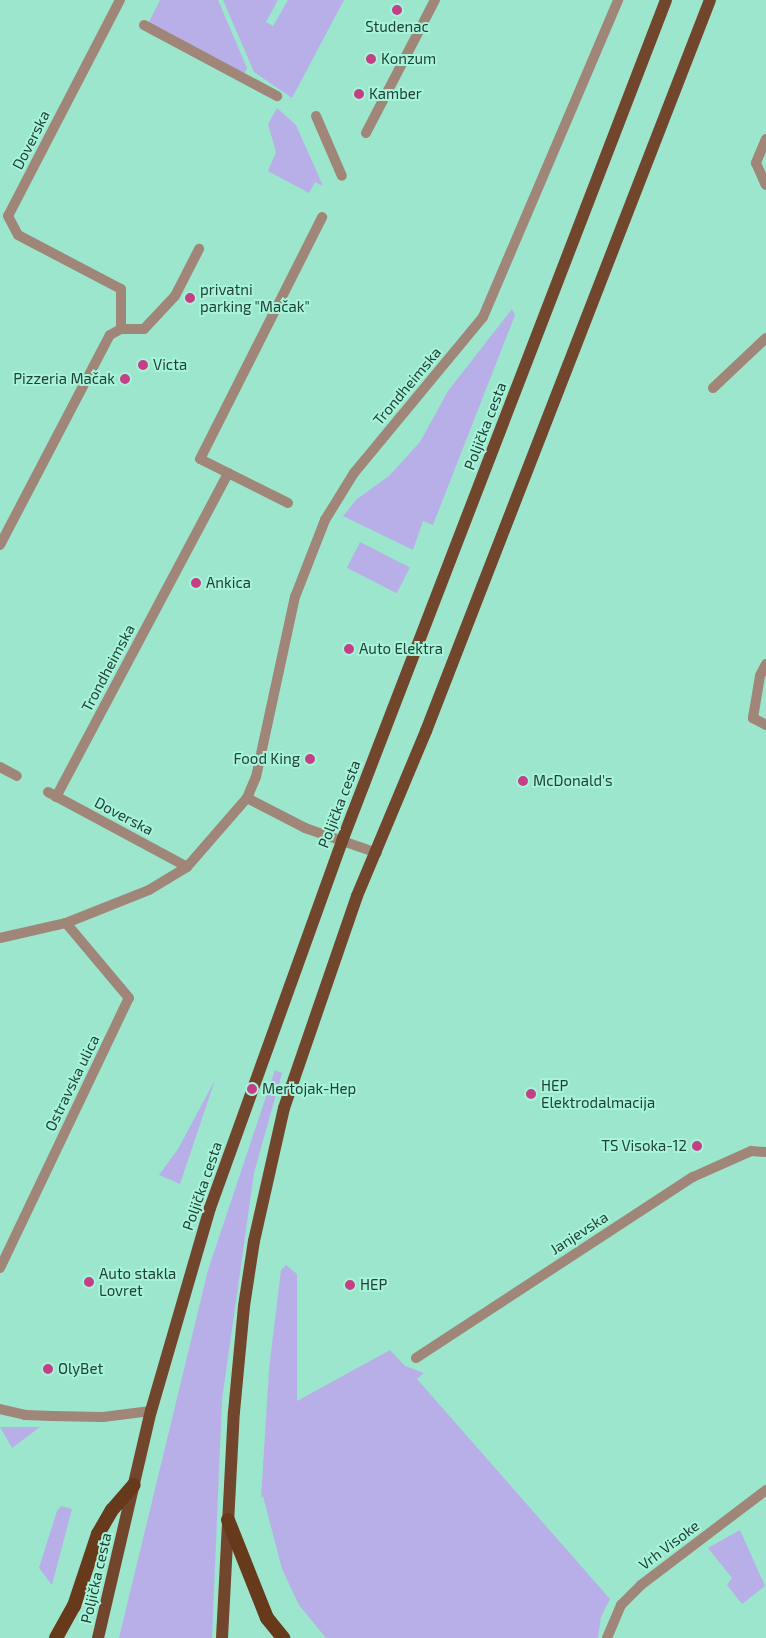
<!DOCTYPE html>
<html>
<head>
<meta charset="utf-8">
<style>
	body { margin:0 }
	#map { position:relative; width:766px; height:1638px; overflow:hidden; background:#9be6cd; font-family:"Exo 2",sans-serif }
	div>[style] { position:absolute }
	.green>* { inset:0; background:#b8afe9; transform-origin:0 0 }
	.pedestrian>* { height:10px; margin:-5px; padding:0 5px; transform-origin:5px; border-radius:5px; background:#a08678 }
	.minor>* { height:10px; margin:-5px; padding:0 5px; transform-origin:5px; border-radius:5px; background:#a08678 }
	.primary>* { height:12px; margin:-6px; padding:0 6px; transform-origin:6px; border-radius:6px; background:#71462c }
	.trunk>* { height:14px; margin:-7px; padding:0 7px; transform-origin:7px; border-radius:7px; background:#683a1c }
	.dots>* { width:14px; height:14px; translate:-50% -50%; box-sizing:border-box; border:2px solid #a8f4da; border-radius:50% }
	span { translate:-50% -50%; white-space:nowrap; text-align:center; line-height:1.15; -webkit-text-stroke:4px #a8f4da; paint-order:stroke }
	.poi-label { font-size:15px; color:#214137 }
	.left { translate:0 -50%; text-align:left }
	.right { translate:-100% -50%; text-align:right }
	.street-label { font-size:15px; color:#214137 }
</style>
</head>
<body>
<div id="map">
	<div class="green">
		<i style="clip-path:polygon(160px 0,218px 0,247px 68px,244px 75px,148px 24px)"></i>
		<i style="clip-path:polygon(223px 0,278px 0,266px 22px,273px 26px,288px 0,344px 0,292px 98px,254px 72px)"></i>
		<i style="clip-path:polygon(277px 108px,296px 125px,323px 186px,315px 182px,309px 193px,268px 171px,276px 152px,268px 124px)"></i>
		<i style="clip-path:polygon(512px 309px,515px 315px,433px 525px,423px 521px,413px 550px,343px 516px,357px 499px,389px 476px,420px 442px,448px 391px)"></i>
		<i style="left:360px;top:542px;width:56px;height:29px;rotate:27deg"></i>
		<i style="clip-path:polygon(275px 1070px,282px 1073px,254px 1173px,222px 1400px,212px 1638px,119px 1638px,208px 1270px)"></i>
		<i style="clip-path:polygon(215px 1080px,180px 1184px,159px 1175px,178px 1149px)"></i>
		<i style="clip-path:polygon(286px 1265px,297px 1274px,297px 1401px,390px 1350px,405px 1366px,424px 1373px,417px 1379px,610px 1599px,601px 1617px,598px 1638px,326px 1638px,299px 1605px,282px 1569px,263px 1496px,261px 1498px,269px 1369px,281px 1270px)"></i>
		<i style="clip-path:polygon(0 1427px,40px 1427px,12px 1448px)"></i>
		<i style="clip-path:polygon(61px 1506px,72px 1509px,52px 1585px,39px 1568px,57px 1511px)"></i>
		<i style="clip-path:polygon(740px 1530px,765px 1586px,742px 1604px,727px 1585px,732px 1578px,708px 1548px)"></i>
	</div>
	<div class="pedestrian">
		<i style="left:144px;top:25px;width:151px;rotate:28.1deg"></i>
		<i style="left:316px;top:116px;width:65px;rotate:66.6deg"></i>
		<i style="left:366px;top:133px;width:150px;rotate:-62.6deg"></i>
		<i style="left:288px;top:503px;width:98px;rotate:-153.4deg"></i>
		<i style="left:200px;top:459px;width:271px;rotate:-63.2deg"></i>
		<i style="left:0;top:767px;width:19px;rotate:28deg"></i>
		<i style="left:48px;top:792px;width:158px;rotate:28.3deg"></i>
		<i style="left:56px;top:797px;width:367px;rotate:-62deg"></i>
	</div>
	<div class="minor">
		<i style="left:120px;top:0;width:243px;rotate:117.4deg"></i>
		<i style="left:8px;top:216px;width:21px;rotate:62deg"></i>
		<i style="left:18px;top:235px;width:116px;rotate:27.7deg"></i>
		<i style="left:121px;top:289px;width:40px;rotate:90deg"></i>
		<i style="left:766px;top:139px;width:26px;rotate:113deg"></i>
		<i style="left:756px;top:163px;width:24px;rotate:66deg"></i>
		<i style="left:713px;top:388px;width:73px;rotate:-43.3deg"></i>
		<i style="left:0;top:545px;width:237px;rotate:-62.4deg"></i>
		<i style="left:110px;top:335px;width:13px;rotate:-29deg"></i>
		<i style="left:121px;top:329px;width:23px"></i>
		<i style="left:144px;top:329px;width:45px;rotate:-46.8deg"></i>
		<i style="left:175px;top:296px;width:53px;rotate:-62.9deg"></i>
		<i style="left:766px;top:664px;width:13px;rotate:117deg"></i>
		<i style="left:760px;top:676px;width:43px;rotate:99.5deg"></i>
		<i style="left:753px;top:718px;width:15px;rotate:28deg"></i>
		<i style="left:247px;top:798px;width:65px;rotate:27.3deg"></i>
		<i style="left:305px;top:828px;width:76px;rotate:19.1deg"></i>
		<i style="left:0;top:938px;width:68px;rotate:-12.8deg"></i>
		<i style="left:66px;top:923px;width:89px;rotate:-21.7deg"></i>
		<i style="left:149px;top:890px;width:44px;rotate:-31.2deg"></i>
		<i style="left:187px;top:867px;width:91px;rotate:-49deg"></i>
		<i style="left:247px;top:798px;width:23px;rotate:-67deg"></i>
		<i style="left:256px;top:777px;width:184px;rotate:-77.8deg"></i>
		<i style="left:295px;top:597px;width:83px;rotate:-68.7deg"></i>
		<i style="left:325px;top:520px;width:55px;rotate:-58.3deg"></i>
		<i style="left:354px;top:473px;width:202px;rotate:-50.4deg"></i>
		<i style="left:483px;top:317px;width:345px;rotate:-66.9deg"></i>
		<i style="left:0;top:1268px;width:299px;rotate:-64.5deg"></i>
		<i style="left:129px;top:998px;width:98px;rotate:-130deg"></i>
		<i style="left:416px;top:1358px;width:331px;rotate:-33.2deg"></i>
		<i style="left:693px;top:1177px;width:64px;rotate:-24.1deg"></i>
		<i style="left:751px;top:1151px;width:15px;rotate:4deg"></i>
		<i style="left:0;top:1409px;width:26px;rotate:13deg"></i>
		<i style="left:25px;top:1415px;width:27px;rotate:2deg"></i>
		<i style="left:52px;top:1416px;width:51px;rotate:1.1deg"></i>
		<i style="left:103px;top:1417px;width:48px;rotate:-7.1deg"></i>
		<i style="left:607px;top:1638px;width:36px;rotate:-67deg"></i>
		<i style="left:621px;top:1605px;width:28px;rotate:-45deg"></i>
		<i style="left:641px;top:1585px;width:157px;rotate:-37.2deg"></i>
	</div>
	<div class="primary">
		<i style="left:98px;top:1638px;width:233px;rotate:-76.9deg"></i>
		<i style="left:151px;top:1411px;width:211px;rotate:-73.8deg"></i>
		<i style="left:210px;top:1208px;width:390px;rotate:-70.2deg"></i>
		<i style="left:342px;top:841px;width:901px;rotate:-68.93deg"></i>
		<i style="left:222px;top:1638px;width:226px;rotate:-87deg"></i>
		<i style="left:234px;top:1412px;width:106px;rotate:-84.6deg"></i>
		<i style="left:244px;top:1306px;width:66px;rotate:-81.3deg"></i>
		<i style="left:254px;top:1241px;width:136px;rotate:-77.3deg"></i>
		<i style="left:284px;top:1108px;width:224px;rotate:-71deg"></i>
		<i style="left:357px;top:896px;width:179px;rotate:-67.3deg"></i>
		<i style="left:426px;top:731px;width:784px;rotate:-68.77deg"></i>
	</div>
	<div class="trunk">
		<i style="left:228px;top:1520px;width:105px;rotate:68.3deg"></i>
		<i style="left:267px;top:1618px;width:26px;rotate:51deg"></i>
		<i style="left:56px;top:1638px;width:37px;rotate:-61deg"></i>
		<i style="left:74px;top:1606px;width:76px;rotate:-71.6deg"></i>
		<i style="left:98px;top:1534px;width:28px;rotate:-60deg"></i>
		<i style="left:112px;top:1510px;width:33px;rotate:-49deg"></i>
	</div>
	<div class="dots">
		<i style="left:397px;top:10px;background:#c34086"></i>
		<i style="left:371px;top:59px;background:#c34086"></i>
		<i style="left:359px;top:94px;background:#c34086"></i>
		<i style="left:190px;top:298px;background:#c34086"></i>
		<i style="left:143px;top:365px;background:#c34086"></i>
		<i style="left:125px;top:379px;background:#c34086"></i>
		<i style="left:196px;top:583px;background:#c34086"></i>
		<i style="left:349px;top:649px;background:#c34086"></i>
		<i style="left:310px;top:759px;background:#c34086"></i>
		<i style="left:523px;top:781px;background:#c34086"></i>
		<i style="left:252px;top:1089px;background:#c34086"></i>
		<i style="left:531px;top:1094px;background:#c34086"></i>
		<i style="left:697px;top:1146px;background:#c34086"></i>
		<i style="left:89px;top:1282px;background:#c34086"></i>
		<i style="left:350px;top:1285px;background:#c34086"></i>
		<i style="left:48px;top:1369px;background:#c34086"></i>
	</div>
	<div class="poi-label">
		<span style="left:397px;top:27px">Studenac</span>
		<span class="left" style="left:381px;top:59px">Konzum</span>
		<span class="left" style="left:369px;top:94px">Kamber</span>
		<span class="left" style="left:200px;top:298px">privatni<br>parking "Mačak"</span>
		<span class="left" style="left:153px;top:365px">Victa</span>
		<span class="right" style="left:115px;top:379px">Pizzeria Mačak</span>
		<span class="left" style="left:206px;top:583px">Ankica</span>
		<span class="left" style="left:359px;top:649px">Auto Elektra</span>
		<span class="right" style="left:300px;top:759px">Food King</span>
		<span class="left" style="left:533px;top:781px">McDonald's</span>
		<span class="left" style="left:541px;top:1094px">HEP<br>Elektrodalmacija</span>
		<span class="left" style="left:262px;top:1089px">Mertojak-Hep</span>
		<span class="right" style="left:687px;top:1146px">TS Visoka-12</span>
		<span class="left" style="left:99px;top:1282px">Auto stakla<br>Lovret</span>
		<span class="left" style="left:360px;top:1285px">HEP</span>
		<span class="left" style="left:58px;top:1369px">OlyBet</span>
	</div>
	<div class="street-label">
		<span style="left:31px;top:140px;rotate:-63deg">Doverska</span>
		<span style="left:407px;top:386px;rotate:-50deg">Trondheimska</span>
		<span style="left:485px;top:426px;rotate:-69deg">Poljička cesta</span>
		<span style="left:108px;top:668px;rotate:-62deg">Trondheimska</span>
		<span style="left:339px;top:804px;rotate:-69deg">Poljička cesta</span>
		<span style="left:124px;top:816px;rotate:28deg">Doverska</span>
		<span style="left:72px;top:1083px;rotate:-64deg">Ostravska ulica</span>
		<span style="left:202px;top:1186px;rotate:-71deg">Poljička cesta</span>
		<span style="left:579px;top:1233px;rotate:-33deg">Janjevska</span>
		<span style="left:669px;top:1545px;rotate:-37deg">Vrh Visoke</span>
		<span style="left:96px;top:1578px;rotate:-77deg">Poljička cesta</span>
	</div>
</div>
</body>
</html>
